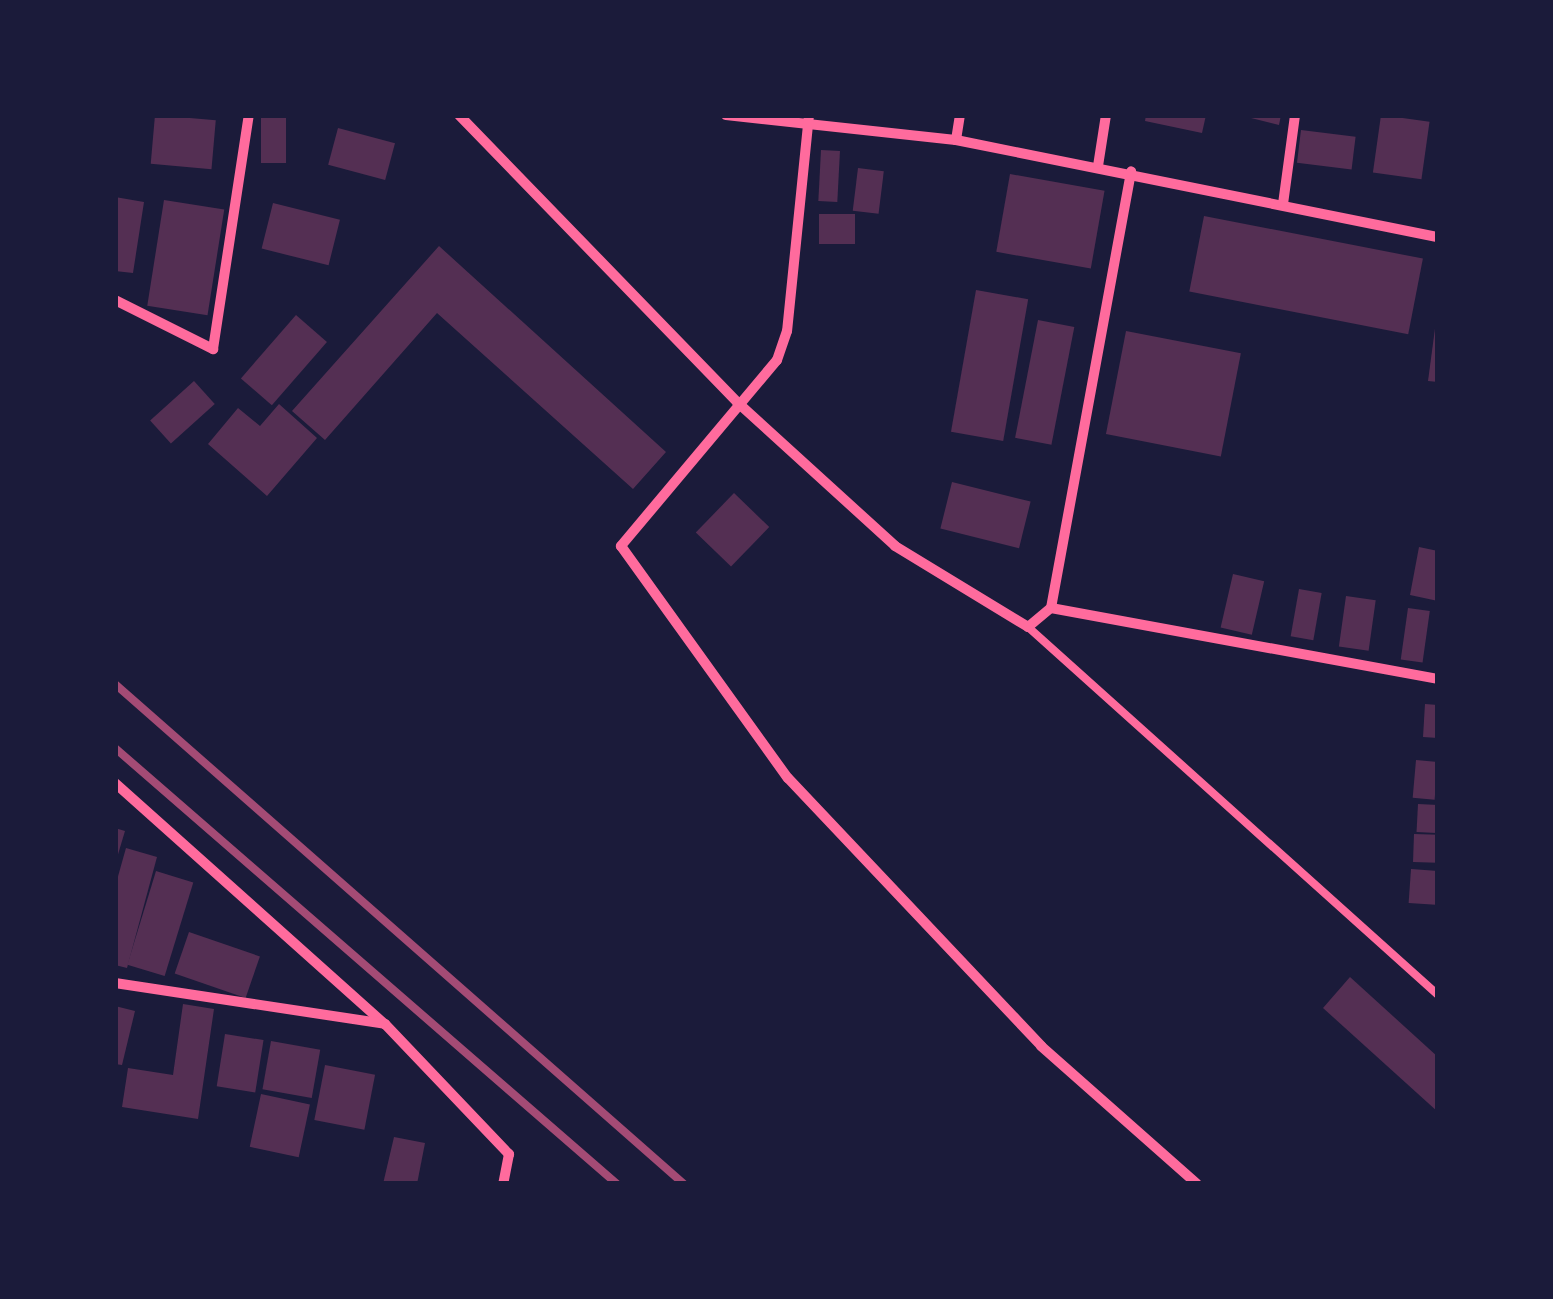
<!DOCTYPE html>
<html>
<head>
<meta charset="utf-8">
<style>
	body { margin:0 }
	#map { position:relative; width:1553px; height:1299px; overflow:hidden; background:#1b1b3a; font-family:"Varela Round",sans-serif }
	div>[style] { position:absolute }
	.building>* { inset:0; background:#542f53; transform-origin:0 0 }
	.service>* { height:8px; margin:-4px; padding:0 4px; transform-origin:4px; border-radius:4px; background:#ff6b9d }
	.minor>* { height:10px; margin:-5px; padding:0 5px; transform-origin:5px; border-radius:5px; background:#ff6b9d }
	.rail>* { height:8px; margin:-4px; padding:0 4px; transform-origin:4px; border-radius:4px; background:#a44b75 }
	span { translate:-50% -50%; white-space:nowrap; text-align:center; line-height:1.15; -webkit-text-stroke:9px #1b1b3a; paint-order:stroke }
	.frame { position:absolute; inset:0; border:118px solid #1b1b3a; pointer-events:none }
</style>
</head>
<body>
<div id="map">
	<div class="building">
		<i style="left:155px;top:115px;width:61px;height:49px;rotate:5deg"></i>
		<i style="left:261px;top:115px;width:25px;height:48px"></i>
		<i style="clip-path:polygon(1146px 115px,1206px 115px,1202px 133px,1145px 121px)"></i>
		<i style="clip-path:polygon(1239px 115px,1281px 115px,1279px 125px)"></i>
		<i style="left:1381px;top:115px;width:49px;height:58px;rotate:8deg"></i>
		<i style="left:338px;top:128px;width:59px;height:38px;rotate:15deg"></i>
		<i style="left:1301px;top:130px;width:55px;height:33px;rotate:7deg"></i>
		<i style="left:821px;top:150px;width:19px;height:51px;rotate:3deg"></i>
		<i style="left:858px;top:168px;width:26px;height:43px;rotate:7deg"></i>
		<i style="left:1010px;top:174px;width:96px;height:79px;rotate:10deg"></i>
		<i style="clip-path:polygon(115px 197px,144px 202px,133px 273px,115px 271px)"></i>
		<i style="left:164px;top:200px;width:61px;height:107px;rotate:9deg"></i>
		<i style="left:273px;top:203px;width:69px;height:47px;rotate:14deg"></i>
		<i style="left:819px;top:214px;width:36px;height:30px"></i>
		<i style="left:1204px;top:216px;width:223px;height:77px;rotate:11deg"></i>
		<i style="clip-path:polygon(439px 246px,666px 452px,633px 489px,437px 313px,325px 440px,292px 411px)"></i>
		<i style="left:976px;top:290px;width:53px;height:144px;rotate:10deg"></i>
		<i style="left:296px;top:315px;width:41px;height:84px;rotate:41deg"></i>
		<i style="left:1038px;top:320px;width:37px;height:120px;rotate:11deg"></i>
		<i style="clip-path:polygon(1436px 321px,1438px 321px,1438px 382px,1428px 381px)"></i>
		<i style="left:1126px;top:331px;width:117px;height:105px;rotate:11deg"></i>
		<i style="left:194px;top:381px;width:31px;height:59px;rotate:48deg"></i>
		<i style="clip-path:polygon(279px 404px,317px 438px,267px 496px,208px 444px,238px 408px,260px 426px)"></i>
		<i style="left:952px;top:482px;width:81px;height:48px;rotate:14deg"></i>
		<i style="left:734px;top:493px;width:49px;height:55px;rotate:44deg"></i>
		<i style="clip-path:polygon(1419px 547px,1438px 551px,1438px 601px,1410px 595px)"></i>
		<i style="left:1233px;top:574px;width:32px;height:55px;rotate:13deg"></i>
		<i style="left:1299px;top:589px;width:23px;height:48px;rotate:10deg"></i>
		<i style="left:1346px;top:596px;width:30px;height:51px;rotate:8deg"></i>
		<i style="left:1408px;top:608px;width:22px;height:52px;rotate:8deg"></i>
		<i style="clip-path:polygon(1425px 704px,1438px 705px,1438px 738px,1423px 737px)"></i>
		<i style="left:1416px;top:760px;width:22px;height:38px;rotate:5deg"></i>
		<i style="left:1418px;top:804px;width:20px;height:28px;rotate:3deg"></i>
		<i style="clip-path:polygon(115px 828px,125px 831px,116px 861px,115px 861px)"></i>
		<i style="left:1414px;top:834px;width:24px;height:28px;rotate:2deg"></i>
		<i style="clip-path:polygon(126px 848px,157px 857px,127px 968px,115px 965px,115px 887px)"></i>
		<i style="left:1411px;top:869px;width:27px;height:34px;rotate:4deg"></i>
		<i style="left:156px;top:871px;width:39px;height:98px;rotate:17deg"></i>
		<i style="left:189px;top:932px;width:75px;height:44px;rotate:19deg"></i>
		<i style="clip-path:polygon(1350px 977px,1438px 1057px,1438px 1112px,1323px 1008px)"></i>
		<i style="clip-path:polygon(183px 1004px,214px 1009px,198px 1119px,122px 1107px,128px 1068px,173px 1075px)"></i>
		<i style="clip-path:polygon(115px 1006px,135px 1011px,122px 1065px,115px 1064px)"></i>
		<i style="left:225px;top:1034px;width:39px;height:53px;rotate:9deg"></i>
		<i style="left:271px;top:1041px;width:50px;height:49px;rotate:10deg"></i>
		<i style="left:325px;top:1065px;width:51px;height:56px;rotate:11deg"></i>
		<i style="left:261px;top:1094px;width:50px;height:54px;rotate:12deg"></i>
		<i style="clip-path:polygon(394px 1137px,425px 1143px,417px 1184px,383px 1184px)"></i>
	</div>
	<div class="service">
		<i style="left:1028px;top:627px;width:551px;rotate:41.91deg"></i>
	</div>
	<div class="minor">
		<i style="left:459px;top:115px;width:400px;rotate:45.9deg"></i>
		<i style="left:737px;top:402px;width:214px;rotate:42.3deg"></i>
		<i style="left:895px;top:546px;width:156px;rotate:31.3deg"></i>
		<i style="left:1028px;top:627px;width:30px;rotate:-40deg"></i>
		<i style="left:1051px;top:608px;width:444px;rotate:-79.6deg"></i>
		<i style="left:726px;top:115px;width:231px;rotate:6.2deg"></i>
		<i style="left:956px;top:140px;width:492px;rotate:11.4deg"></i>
		<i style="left:809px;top:115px;width:217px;rotate:95.8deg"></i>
		<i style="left:787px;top:331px;width:31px;rotate:109deg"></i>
		<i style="left:777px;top:360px;width:243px;rotate:130deg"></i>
		<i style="left:621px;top:546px;width:286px;rotate:54.3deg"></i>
		<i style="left:788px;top:778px;width:369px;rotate:46.6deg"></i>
		<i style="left:1041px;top:1046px;width:208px;rotate:41.5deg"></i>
		<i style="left:956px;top:140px;width:25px;rotate:-81deg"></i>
		<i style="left:1098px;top:166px;width:52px;rotate:-81.1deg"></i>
		<i style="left:1283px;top:204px;width:90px;rotate:-82.3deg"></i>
		<i style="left:115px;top:300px;width:110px;rotate:26.6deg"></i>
		<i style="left:213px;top:349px;width:237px;rotate:-81.3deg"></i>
		<i style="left:1051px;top:608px;width:393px;rotate:10.4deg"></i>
		<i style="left:115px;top:783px;width:362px;rotate:41.8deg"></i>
		<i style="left:385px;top:1024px;width:180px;rotate:46.4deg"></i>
		<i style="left:509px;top:1154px;width:31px;rotate:101deg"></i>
		<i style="left:115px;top:983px;width:273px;rotate:8.6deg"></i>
	</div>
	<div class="rail">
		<i style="left:115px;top:684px;width:757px;rotate:41.31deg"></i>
		<i style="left:115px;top:748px;width:665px;rotate:40.98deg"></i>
	</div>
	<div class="frame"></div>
</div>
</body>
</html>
